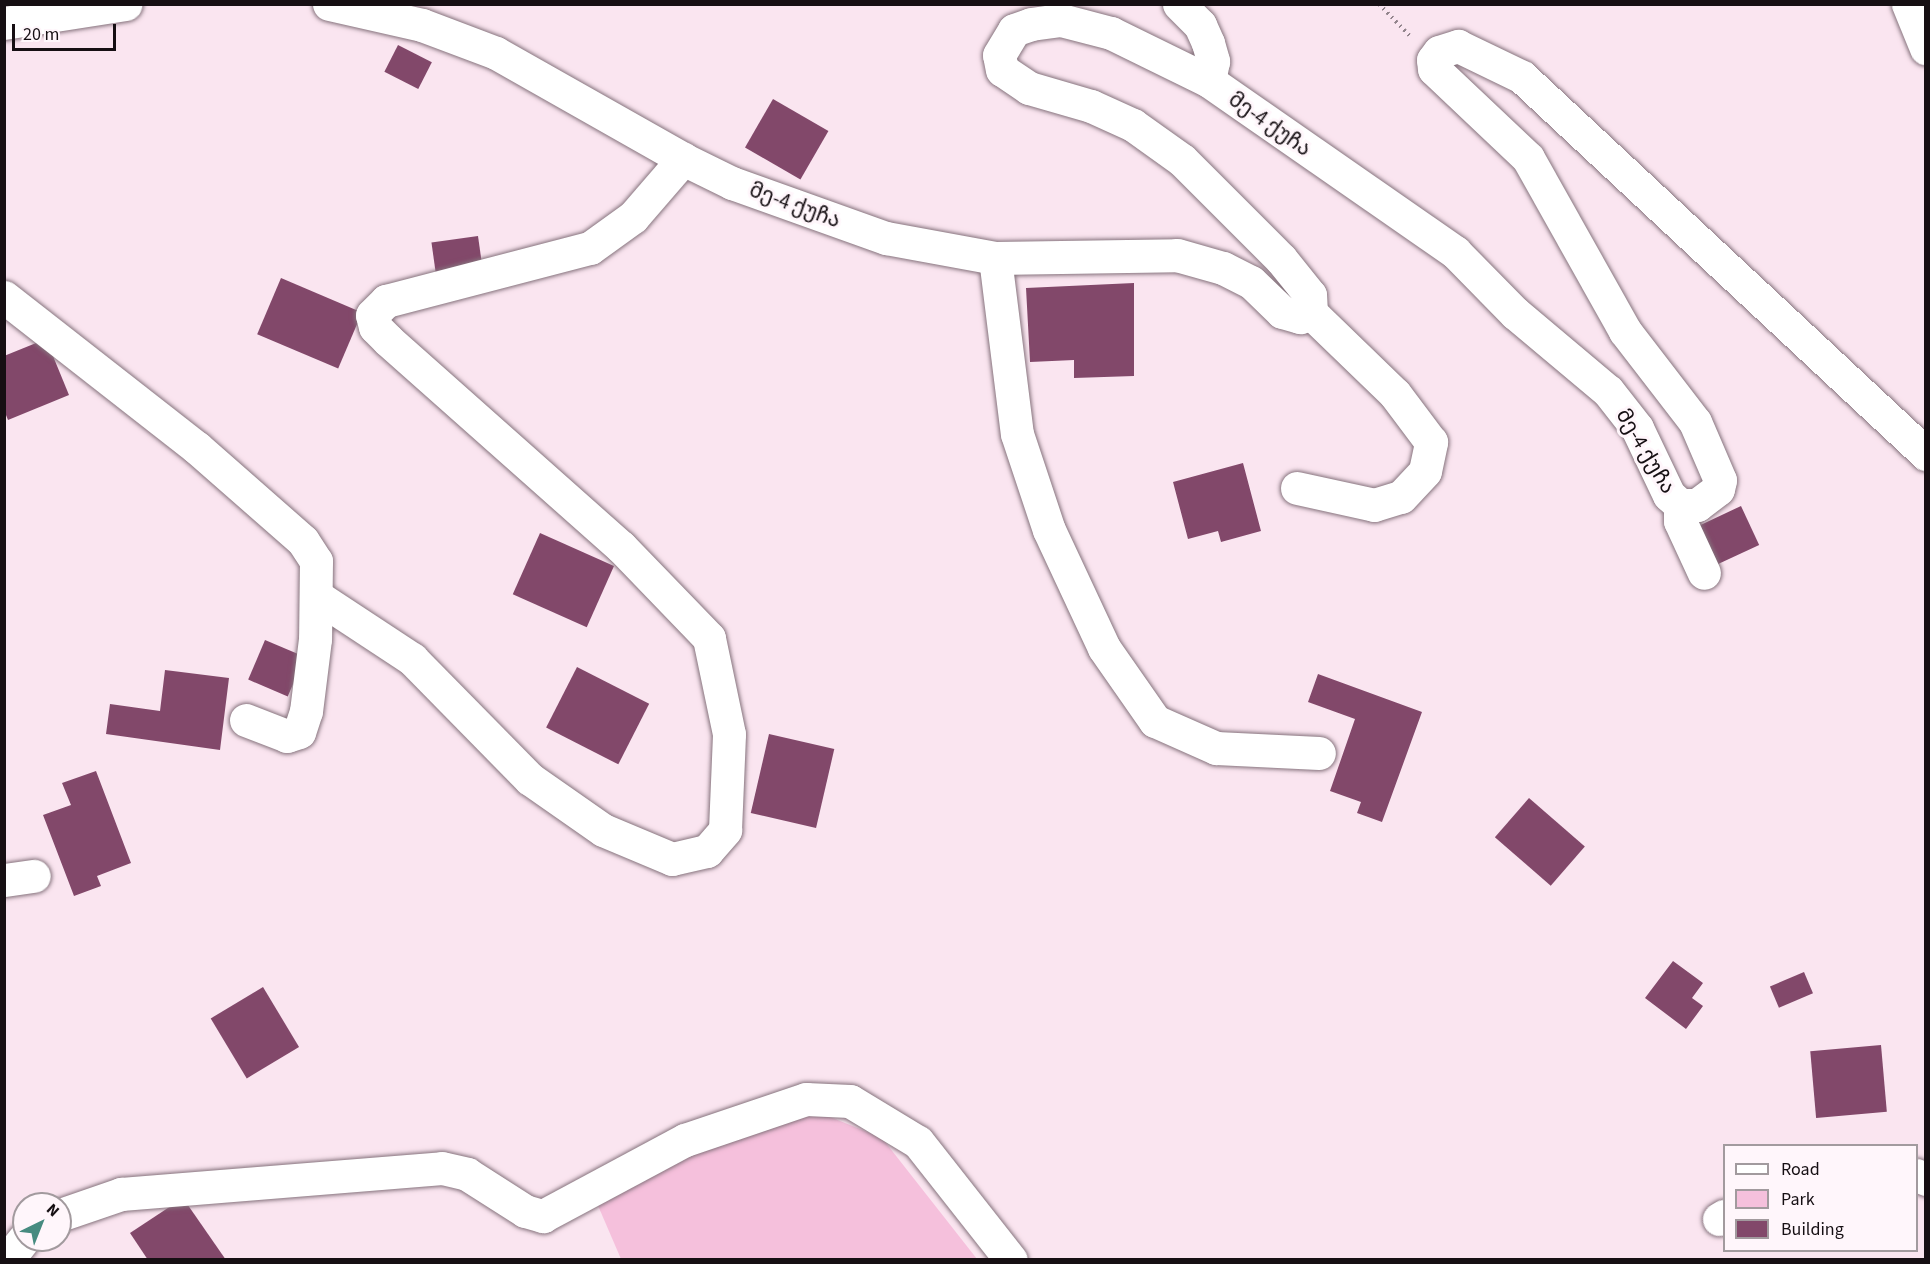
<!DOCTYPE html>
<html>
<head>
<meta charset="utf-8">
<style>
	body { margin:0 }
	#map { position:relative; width:1930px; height:1264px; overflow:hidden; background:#fae5f0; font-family:"Source Sans 3","Noto Sans Georgian",sans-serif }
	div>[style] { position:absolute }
	.green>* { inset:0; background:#f5c0dc }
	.building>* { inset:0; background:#82486a; transform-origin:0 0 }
	.path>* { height:4px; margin-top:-2px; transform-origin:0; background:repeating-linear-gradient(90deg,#92848c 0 1.5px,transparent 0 6px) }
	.roads { filter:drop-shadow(0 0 2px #86737d) drop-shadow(0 0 2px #86737d) }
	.minor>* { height:33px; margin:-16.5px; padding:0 16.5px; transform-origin:16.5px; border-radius:16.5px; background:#fff }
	span { translate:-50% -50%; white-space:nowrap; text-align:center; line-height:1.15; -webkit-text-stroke:6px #fff6fb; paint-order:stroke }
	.street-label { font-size:21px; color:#160f13 }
	.frame { position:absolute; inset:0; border:6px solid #160f13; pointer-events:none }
	.legend { position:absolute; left:1723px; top:1144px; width:195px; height:108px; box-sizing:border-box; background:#fff6fb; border:2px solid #a29a9e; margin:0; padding:8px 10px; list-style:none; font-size:18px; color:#160f13 }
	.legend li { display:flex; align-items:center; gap:12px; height:30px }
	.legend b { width:30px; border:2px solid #a29a9e }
	.north { position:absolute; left:12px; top:1192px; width:60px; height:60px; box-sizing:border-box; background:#fff6fb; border:2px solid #a29a9e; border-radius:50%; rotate:43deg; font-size:16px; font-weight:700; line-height:24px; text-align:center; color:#160f13 }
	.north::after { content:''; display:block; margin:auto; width:21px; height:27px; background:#478b80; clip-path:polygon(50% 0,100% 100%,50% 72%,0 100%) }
	.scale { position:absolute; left:12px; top:24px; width:104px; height:27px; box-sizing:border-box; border:3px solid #160f13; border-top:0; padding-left:8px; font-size:18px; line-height:21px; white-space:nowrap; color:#160f13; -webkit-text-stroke:4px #fff6fb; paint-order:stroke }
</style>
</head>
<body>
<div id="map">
	<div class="green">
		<i style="clip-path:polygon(813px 1110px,882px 1138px,977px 1259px,621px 1259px,596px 1201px,678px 1153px)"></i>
	</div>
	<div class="building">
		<i style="left:398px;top:45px;width:38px;height:30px;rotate:27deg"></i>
		<i style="left:773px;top:99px;width:64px;height:56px;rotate:30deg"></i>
		<i style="left:478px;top:236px;width:30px;height:47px;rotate:82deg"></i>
		<i style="left:281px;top:278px;width:88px;height:61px;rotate:23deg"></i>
		<i style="clip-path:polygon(1134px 283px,1134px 376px,1074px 378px,1074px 360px,1030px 362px,1026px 288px)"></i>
		<i style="clip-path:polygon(46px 339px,69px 395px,8px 420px,4px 410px,4px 356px)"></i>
		<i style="clip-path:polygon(1243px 463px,1261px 531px,1221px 542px,1218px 531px,1188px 539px,1173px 482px)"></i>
		<i style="left:1741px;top:506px;width:43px;height:50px;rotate:65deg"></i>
		<i style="left:540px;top:533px;width:81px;height:67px;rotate:24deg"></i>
		<i style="left:265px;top:640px;width:43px;height:43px;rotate:23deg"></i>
		<i style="left:577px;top:667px;width:81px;height:68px;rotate:27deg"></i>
		<i style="clip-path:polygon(165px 670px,229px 678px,220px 750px,106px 734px,110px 704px,160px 711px)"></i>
		<i style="clip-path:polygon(1318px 674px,1422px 712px,1382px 822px,1357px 813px,1361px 802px,1330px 791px,1355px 719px,1308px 702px)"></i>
		<i style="left:769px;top:734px;width:67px;height:81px;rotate:13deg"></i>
		<i style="clip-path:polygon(96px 771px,131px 863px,97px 876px,101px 886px,74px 896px,43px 815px,71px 805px,62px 783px)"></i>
		<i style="left:1529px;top:798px;width:74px;height:52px;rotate:41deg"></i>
		<i style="clip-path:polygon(1673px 961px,1703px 983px,1692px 998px,1703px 1006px,1686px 1029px,1645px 998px)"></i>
		<i style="left:1804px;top:972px;width:23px;height:37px;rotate:67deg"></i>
		<i style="left:263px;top:987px;width:70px;height:61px;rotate:59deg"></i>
		<i style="left:1881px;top:1045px;width:67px;height:71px;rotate:85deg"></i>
		<i style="clip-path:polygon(183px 1198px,226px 1260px,148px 1260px,130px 1233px)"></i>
	</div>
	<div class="path">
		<i style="left:1379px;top:4px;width:45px;rotate:45.9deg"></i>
	</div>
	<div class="roads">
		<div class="minor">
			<i style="left:329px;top:4px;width:95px;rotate:12.7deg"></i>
			<i style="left:422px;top:25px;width:79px;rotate:20.7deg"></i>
			<i style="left:496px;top:53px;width:215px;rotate:29.5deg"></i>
			<i style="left:683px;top:159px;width:55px;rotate:26.1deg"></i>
			<i style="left:732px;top:183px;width:164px;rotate:19.7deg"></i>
			<i style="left:886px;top:238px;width:111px;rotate:10.4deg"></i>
			<i style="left:995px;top:258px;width:182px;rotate:-0.9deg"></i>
			<i style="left:1177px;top:255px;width:48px;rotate:15.8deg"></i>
			<i style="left:1223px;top:268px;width:31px;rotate:27deg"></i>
			<i style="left:1251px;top:282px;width:43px;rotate:44.1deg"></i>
			<i style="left:1282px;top:312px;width:19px;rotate:16deg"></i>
			<i style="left:1300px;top:317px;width:12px;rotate:-20deg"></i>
			<i style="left:1311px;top:313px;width:18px;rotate:-93deg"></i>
			<i style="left:1310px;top:295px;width:46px;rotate:-128.9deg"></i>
			<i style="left:1281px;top:259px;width:140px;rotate:-135deg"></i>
			<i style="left:1182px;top:160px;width:60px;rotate:-144.5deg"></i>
			<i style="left:1133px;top:125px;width:46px;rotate:-155.7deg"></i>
			<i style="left:1091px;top:106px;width:65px;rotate:-163.8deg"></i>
			<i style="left:1029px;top:88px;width:32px;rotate:-146deg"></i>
			<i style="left:1002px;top:70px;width:15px;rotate:-101deg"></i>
			<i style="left:999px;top:55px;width:29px;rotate:-59deg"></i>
			<i style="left:1014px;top:30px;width:18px;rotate:-19deg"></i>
			<i style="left:1031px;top:24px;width:30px;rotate:-8deg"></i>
			<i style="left:1061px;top:20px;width:52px;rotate:14.6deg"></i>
			<i style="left:1111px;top:33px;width:109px;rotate:26.1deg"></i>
			<i style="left:1209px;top:81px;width:300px;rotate:34.8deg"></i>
			<i style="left:1455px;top:252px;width:86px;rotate:45.5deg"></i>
			<i style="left:1515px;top:313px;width:121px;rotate:40deg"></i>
			<i style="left:1608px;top:391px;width:47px;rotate:51.9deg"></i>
			<i style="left:1637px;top:428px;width:74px;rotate:64.5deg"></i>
			<i style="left:1669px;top:495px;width:15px;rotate:42deg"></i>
			<i style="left:1680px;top:505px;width:17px"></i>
			<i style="left:1697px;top:505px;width:26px;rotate:-37deg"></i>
			<i style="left:1718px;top:489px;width:9px;rotate:-77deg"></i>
			<i style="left:1720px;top:480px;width:63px;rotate:-113.3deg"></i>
			<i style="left:1695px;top:422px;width:115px;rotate:-127.6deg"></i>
			<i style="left:1625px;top:331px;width:198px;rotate:-119.3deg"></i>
			<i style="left:1528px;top:158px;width:129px;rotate:-136.6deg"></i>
			<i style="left:1434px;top:69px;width:9px;rotate:-96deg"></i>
			<i style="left:1433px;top:60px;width:10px;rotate:-53deg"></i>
			<i style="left:1439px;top:52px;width:20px;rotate:-18deg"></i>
			<i style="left:1458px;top:46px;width:71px;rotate:25.8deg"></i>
			<i style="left:1522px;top:77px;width:553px;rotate:43.02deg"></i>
			<i style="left:1179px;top:4px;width:30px;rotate:45deg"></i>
			<i style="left:1200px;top:25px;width:20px;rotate:66deg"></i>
			<i style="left:1208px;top:43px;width:19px;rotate:74deg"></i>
			<i style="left:1213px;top:61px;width:20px;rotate:101deg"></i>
			<i style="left:1908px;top:4px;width:48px;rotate:67.8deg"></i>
			<i style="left:4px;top:23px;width:123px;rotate:-8.9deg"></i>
			<i style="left:995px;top:258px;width:177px;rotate:82.9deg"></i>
			<i style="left:1017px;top:434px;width:101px;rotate:71.6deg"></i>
			<i style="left:1049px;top:530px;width:130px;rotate:65deg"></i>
			<i style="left:1104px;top:648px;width:89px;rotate:55.1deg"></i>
			<i style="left:1155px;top:721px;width:67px;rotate:23.9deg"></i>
			<i style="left:1216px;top:748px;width:103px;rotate:2.8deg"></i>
			<i style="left:4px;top:297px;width:244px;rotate:38deg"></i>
			<i style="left:196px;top:447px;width:142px;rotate:41.3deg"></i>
			<i style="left:303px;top:541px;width:24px;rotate:57deg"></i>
			<i style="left:316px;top:561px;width:78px;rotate:90.7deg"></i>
			<i style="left:315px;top:639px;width:73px;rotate:97.1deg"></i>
			<i style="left:306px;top:711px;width:22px;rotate:108deg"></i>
			<i style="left:299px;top:732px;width:13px;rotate:162deg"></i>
			<i style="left:287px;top:736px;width:44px;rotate:-158.7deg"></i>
			<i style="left:1297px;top:488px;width:79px;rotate:12.4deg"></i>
			<i style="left:1374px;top:505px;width:28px;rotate:-17deg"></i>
			<i style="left:1401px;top:497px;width:35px;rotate:-47deg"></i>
			<i style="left:1425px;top:471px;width:30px;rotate:-78deg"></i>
			<i style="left:1431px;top:442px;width:60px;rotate:-126.9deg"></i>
			<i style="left:1395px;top:394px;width:117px;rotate:-136deg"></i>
			<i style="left:1680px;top:505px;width:16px;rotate:90deg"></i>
			<i style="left:1680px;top:521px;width:57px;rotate:65.2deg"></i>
			<i style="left:318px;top:597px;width:113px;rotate:33.4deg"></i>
			<i style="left:412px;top:659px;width:168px;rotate:45.5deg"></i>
			<i style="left:530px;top:779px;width:89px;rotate:34.9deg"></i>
			<i style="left:603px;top:830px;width:75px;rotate:22.8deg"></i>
			<i style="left:672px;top:859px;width:36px;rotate:-13deg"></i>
			<i style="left:707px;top:851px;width:28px;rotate:-49deg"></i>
			<i style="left:725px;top:830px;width:96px;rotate:-87.6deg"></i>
			<i style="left:729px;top:734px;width:98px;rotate:-101.8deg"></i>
			<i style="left:709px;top:638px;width:127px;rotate:-134deg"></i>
			<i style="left:621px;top:547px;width:312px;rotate:-138.4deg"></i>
			<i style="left:388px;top:340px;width:18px;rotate:-135deg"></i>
			<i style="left:375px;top:327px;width:12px;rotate:-104deg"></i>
			<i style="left:372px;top:315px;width:20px;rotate:-45deg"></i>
			<i style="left:386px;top:301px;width:211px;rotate:-14.6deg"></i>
			<i style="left:590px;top:248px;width:53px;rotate:-35.8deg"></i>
			<i style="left:633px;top:217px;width:77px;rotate:-49.2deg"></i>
			<i style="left:4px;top:880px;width:30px;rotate:-8deg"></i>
			<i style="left:1916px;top:1175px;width:11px;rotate:22deg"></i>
			<i style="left:60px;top:1215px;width:65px;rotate:-19deg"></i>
			<i style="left:121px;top:1194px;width:322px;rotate:-4.6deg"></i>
			<i style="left:442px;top:1168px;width:26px;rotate:13deg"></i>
			<i style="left:467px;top:1174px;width:69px;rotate:32.5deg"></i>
			<i style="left:525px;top:1211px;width:19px;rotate:16deg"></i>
			<i style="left:543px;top:1216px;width:161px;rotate:-28.2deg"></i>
			<i style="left:685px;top:1140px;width:128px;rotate:-18.7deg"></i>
			<i style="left:806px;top:1099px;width:44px;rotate:2.6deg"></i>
			<i style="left:850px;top:1101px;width:79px;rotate:31.1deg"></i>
			<i style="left:918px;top:1142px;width:150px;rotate:51.8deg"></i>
			<i style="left:1719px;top:1219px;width:6px;rotate:-31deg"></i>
			<i style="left:7px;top:1260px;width:27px;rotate:-51deg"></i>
		</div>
	</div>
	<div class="street-label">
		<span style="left:1270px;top:124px;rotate:35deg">მე-4 ქუჩა</span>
		<span style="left:795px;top:205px;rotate:20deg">მე-4 ქუჩა</span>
		<span style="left:1646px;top:451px;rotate:59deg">მე-4 ქუჩა</span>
	</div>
	<div class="frame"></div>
	<ul class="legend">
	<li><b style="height:8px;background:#fff"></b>Road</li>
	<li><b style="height:16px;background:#f5c0dc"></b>Park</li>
	<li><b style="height:16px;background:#82486a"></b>Building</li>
	</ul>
	<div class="north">N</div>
	<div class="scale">20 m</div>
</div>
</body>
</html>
